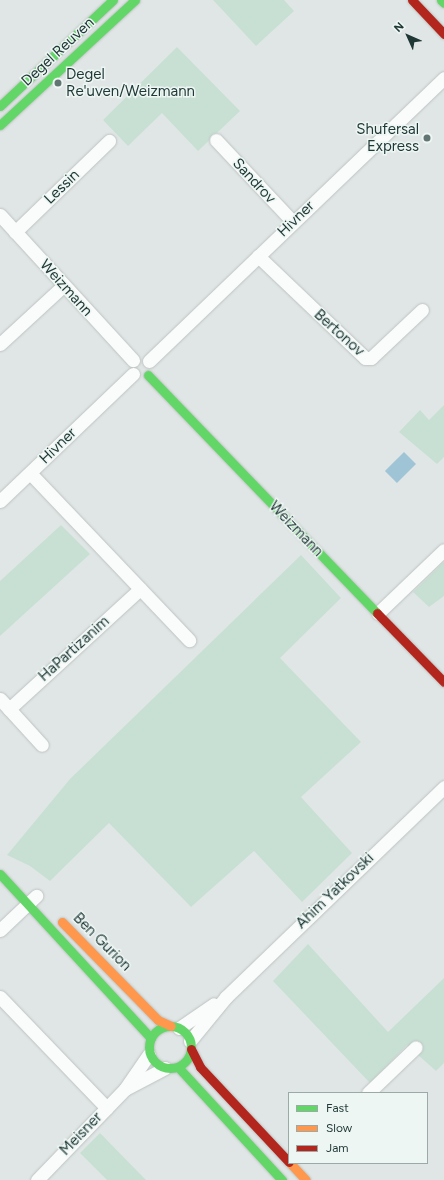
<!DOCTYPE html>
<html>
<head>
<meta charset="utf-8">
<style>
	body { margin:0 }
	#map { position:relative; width:444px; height:1180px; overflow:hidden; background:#e0e6e5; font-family:Figtree,sans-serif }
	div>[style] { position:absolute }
	.green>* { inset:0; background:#c8e0d4 }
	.water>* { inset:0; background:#9fc4d6; transform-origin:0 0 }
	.roads { filter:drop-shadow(0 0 1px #bdc3c2) drop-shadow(0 0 1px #bdc3c2) }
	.street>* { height:13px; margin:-6.5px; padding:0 6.5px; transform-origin:6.5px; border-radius:6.5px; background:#fafbfb }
	.fast>* { height:9px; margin:-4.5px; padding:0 4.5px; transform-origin:4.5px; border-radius:4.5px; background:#63d668 }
	.fast>.ring { margin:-4.5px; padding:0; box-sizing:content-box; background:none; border:9px solid #63d668; border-radius:50% }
	.slow>* { height:9px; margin:-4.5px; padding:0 4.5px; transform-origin:4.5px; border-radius:4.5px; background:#ff974d }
	.jam>* { height:9px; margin:-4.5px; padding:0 4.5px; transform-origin:4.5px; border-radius:4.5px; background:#b3261e }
	.dots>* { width:11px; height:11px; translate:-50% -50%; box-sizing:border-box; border:2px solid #edf6f3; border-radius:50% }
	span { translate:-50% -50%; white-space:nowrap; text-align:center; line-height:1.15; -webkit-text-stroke:3px #edf6f3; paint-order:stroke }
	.street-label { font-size:15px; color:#1f3836 }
	.poi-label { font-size:15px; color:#1f3836 }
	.left { translate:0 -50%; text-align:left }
	.right { translate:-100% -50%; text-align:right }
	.legend { position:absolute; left:288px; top:1092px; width:140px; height:72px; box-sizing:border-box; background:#edf6f3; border:1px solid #9baaa7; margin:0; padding:5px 7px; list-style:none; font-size:12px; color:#1f3836 }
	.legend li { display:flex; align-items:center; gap:8px; height:20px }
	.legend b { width:20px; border:1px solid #9baaa7 }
	.north { position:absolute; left:388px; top:16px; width:40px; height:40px; -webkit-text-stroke:3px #edf6f3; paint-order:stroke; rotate:315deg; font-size:11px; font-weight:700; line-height:16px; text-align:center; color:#1f3836 }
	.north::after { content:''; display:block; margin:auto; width:14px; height:18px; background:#1f3836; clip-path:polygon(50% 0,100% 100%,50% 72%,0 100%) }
</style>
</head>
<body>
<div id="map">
	<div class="green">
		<i style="clip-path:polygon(213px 0,284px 0,294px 11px,256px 46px)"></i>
		<i style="clip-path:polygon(177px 47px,240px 111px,198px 151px,162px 113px,128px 146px,103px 120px)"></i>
		<i style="clip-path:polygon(444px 405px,444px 457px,437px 464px,399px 432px,420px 410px,429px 420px)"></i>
		<i style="clip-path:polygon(61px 525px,90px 554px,0 636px,0 581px)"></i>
		<i style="clip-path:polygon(301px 555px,341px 598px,280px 658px,361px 742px,301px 797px,352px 853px,302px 902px,254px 851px,191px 907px,109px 823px,50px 881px,30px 866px,7px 855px,70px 779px)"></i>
		<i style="clip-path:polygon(444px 562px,444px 596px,429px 607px,413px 592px)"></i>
		<i style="clip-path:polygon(308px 944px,388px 1032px,444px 978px,444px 1063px,436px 1071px,407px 1045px,370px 1083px,273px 981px)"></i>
		<i style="clip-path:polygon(100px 1133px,146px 1180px,107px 1180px,80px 1153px)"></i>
	</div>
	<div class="water">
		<i style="left:404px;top:452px;width:17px;height:27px;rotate:45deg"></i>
	</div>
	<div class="roads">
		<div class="street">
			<i style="left:216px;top:140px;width:111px;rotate:46.8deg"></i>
			<i style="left:0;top:215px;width:197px;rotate:47.5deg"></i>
			<i style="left:15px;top:232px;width:131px;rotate:-44.1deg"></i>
			<i style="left:258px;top:256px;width:148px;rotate:43.6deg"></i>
			<i style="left:365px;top:358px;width:6px"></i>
			<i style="left:371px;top:358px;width:70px;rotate:-43.3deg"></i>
			<i style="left:0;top:344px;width:86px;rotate:-42.6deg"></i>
			<i style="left:149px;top:361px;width:409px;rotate:-43.8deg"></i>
			<i style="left:30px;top:473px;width:231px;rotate:46.4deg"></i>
			<i style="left:0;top:501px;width:184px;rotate:-43.7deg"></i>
			<i style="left:378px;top:613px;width:91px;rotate:-43.7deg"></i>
			<i style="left:0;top:699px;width:62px;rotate:47.6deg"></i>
			<i style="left:9px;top:709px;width:178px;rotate:-42.5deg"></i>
			<i style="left:0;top:930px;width:50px;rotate:-43.4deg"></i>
			<i style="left:0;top:997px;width:154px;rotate:46.1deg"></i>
			<i style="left:179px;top:1028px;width:42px;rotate:-34.4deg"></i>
			<i style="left:190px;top:1041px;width:57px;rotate:-50.7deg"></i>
			<i style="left:226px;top:997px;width:303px;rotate:-43.9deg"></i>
			<i style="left:127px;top:1088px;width:43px;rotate:-27.8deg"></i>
			<i style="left:368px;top:1093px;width:66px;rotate:-43.8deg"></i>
			<i style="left:37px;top:1180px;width:127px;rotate:-46deg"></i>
			<i style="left:125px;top:1089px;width:42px;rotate:-55.6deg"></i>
		</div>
		<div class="fast">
			<i style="left:441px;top:0;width:4px;rotate:45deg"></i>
			<i style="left:0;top:106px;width:155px;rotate:-43.2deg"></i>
			<i style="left:0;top:125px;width:184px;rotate:-42.8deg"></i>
			<i style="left:148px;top:375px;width:330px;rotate:46.1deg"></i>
			<i style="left:0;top:874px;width:223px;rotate:47.4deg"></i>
			<i class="ring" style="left:149px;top:1026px;width:33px;height:33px"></i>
			<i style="left:178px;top:1067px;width:154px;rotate:47.4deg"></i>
		</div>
		<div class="slow">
			<i style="left:62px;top:922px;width:137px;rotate:45.6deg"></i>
			<i style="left:158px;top:1020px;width:14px;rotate:25deg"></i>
			<i style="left:290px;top:1163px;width:23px;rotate:47deg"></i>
		</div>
		<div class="jam">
			<i style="left:412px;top:0;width:47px;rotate:46.7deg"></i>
			<i style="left:377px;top:613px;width:96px;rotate:45.8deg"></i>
			<i style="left:191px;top:1049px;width:20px;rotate:63deg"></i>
			<i style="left:200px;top:1067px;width:130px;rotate:46.9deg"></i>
		</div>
	</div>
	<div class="dots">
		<i style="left:58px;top:83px;background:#637573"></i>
		<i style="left:427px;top:138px;background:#637573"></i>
	</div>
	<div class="street-label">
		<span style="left:58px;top:52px;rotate:-43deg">Degel Reuven</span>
		<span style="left:254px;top:181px;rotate:47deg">Sandrov</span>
		<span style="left:62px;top:187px;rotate:-44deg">Lessin</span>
		<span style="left:296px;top:219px;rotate:-44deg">Hivner</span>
		<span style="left:66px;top:288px;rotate:48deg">Weizmann</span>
		<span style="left:339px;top:333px;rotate:42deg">Bertonov</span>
		<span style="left:58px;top:446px;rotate:-44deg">Hivner</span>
		<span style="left:296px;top:529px;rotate:46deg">Weizmann</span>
		<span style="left:74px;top:649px;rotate:-42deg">HaPartizanim</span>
		<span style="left:335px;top:891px;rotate:-44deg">Ahim Yatkovski</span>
		<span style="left:102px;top:942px;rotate:45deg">Ben Gurion</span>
		<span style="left:81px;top:1134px;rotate:-46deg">Meisner</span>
	</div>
	<div class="poi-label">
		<span class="left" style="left:66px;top:83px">Degel<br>Re'uven/Weizmann</span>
		<span class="right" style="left:419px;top:138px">Shufersal<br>Express</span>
	</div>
	<ul class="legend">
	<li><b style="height:5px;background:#63d668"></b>Fast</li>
	<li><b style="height:5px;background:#ff974d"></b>Slow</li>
	<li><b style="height:5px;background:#b3261e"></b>Jam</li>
	</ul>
	<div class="north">N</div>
</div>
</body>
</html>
